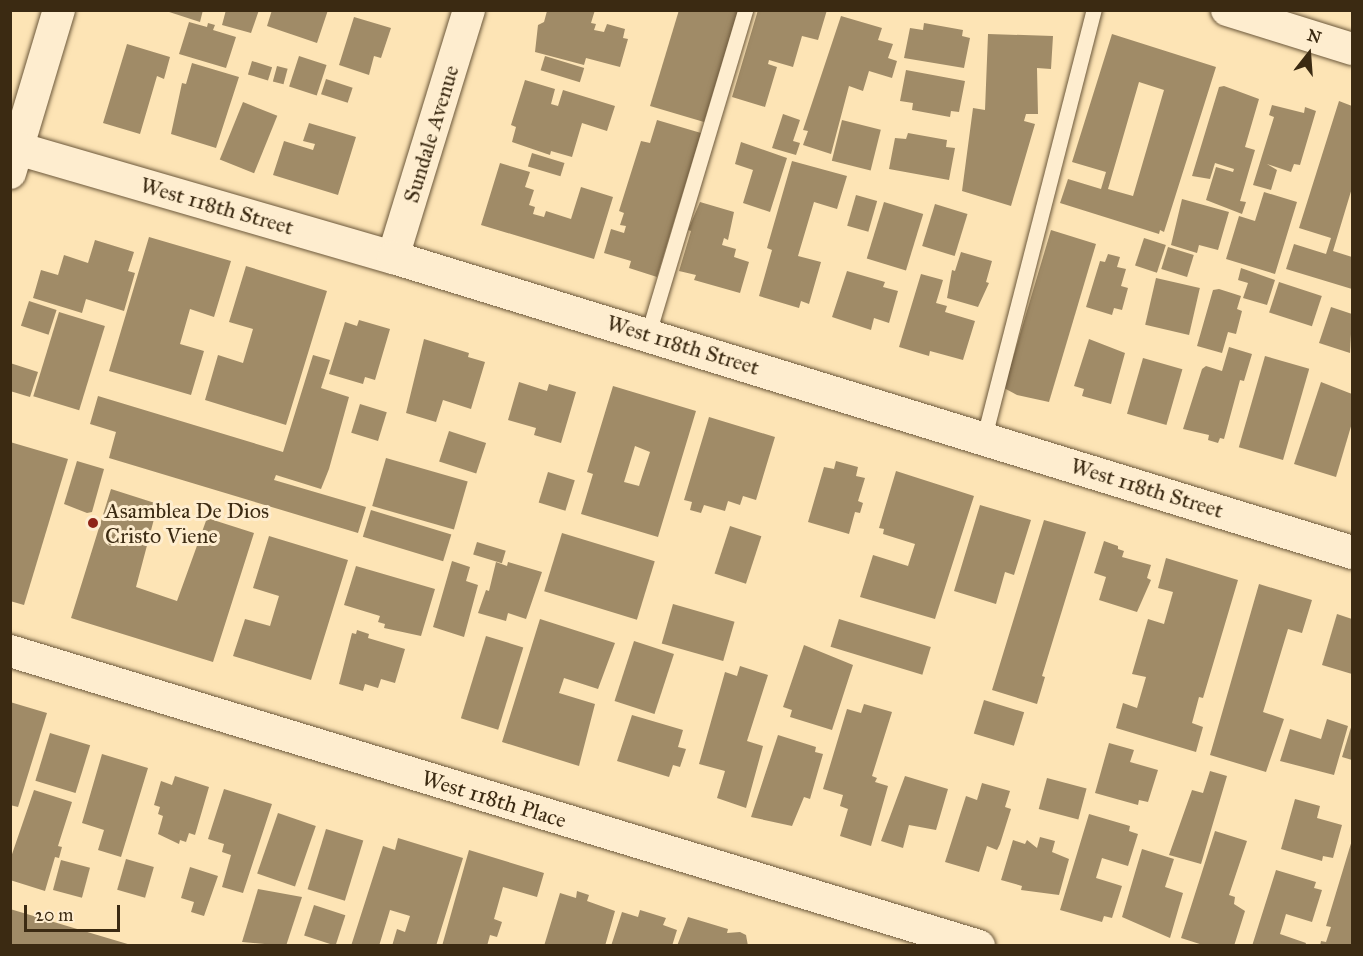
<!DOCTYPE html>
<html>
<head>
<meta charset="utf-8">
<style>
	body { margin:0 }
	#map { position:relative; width:1363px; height:956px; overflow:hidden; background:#fde4b5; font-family:"IM FELL Great Primer",serif }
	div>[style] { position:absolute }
	.building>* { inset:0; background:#a08b67; transform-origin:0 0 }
	.roads { filter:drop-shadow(0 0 2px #6c583b) drop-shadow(0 0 2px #6c583b) }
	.lane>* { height:15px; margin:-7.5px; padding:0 7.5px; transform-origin:7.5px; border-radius:7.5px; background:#feedcf }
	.street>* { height:32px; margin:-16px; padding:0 16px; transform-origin:16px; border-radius:16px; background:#feedcf }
	.secondary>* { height:33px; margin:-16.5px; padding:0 16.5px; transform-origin:16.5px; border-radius:16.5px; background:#feedcf }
	.dots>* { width:16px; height:16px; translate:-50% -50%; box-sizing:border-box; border:3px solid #feedcf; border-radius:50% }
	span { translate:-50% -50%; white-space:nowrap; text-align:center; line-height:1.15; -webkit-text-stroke:6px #feedcf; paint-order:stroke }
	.street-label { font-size:22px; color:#3b2a12 }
	.poi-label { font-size:22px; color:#3b2a12 }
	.left { translate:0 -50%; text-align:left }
	.frame { position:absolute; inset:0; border:12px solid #3b2a12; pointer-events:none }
	.north { position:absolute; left:1279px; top:24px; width:60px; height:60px; -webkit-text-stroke:4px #feedcf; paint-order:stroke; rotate:17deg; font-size:16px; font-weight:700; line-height:24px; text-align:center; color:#3b2a12 }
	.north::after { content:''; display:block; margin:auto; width:21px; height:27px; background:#3b2a12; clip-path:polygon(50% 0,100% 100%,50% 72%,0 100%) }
	.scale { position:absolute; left:24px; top:905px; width:96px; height:27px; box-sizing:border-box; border:3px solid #3b2a12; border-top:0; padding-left:8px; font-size:18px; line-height:21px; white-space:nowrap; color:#3b2a12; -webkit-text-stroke:4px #feedcf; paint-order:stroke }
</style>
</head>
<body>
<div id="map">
	<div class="building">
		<i style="clip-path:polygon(163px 10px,203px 10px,200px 22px)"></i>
		<i style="clip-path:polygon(226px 10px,259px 10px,251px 33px,222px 25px)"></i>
		<i style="clip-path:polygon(272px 10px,328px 10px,317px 43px,267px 26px)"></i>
		<i style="clip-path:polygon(560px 10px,595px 10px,591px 23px,596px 24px,594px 30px,604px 32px,607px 24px,625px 29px,623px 38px,628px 39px,620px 67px,586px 58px,584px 65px,535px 52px,538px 25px,544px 22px,547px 11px)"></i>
		<i style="clip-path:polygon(679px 10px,738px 10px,704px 122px,650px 106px)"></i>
		<i style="clip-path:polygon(758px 10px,827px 10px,818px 40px,802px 36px,793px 67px,769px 60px,768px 64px,777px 67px,765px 107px,732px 97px)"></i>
		<i style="clip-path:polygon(841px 16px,882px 28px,878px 40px,893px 44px,888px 58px,897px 61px,892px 78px,869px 71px,863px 91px,849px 86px,831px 154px,803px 145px,808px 131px,803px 130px)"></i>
		<i style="clip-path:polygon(354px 17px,391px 28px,381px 58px,374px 56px,369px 75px,339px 65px)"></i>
		<i style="clip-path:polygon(189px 22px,207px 27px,208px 23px,215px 25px,213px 30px,236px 37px,226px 68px,179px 54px)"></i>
		<i style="clip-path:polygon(924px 23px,963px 30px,962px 36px,970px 38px,964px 68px,904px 58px,910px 28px,923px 30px)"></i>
		<i style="clip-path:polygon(988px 34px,1053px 36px,1051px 69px,1037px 68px,1038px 114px,1026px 114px,1024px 121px,1035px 124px,1011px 206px,962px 191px,973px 108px,985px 110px)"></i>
		<i style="clip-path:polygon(evenodd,1112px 34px,1216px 67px,1164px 232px,1160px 230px,1159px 234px,1060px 203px,1068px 179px,1101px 189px,1106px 172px,1072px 162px,1112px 34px,1139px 82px,1164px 90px,1133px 196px,1108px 189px,1139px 82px)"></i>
		<i style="clip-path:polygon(127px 44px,170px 57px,164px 79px,157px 76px,140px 134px,103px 123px)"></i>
		<i style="left:299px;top:56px;width:29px;height:32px;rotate:18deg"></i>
		<i style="left:545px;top:56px;width:41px;height:15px;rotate:17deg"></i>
		<i style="left:252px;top:61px;width:21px;height:14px;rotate:17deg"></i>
		<i style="clip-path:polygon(192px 63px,239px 77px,216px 148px,171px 134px,182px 83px,186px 84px)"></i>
		<i style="left:277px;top:66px;width:11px;height:16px;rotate:15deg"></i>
		<i style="clip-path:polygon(906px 70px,965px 81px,959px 112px,951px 111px,950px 117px,912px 110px,913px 103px,900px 101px)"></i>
		<i style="left:326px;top:79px;width:28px;height:16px;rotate:18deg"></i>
		<i style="clip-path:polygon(525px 80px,555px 89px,551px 104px,558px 106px,563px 90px,615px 106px,607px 131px,582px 123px,572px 157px,551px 151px,550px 155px,512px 142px,516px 127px,511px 125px)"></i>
		<i style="clip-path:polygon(1224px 86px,1259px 99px,1245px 147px,1255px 150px,1240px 201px,1246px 202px,1242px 214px,1206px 200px,1216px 167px,1233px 172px,1234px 169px,1215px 163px,1210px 179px,1192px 176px,1219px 87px)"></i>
		<i style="clip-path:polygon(1339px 101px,1352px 106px,1352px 188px,1333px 251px,1352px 257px,1352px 289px,1286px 269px,1294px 244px,1326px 254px,1331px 238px,1299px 228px)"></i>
		<i style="left:243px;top:102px;width:37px;height:62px;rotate:22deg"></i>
		<i style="clip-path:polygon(1272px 105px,1304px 113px,1305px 107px,1316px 111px,1300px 165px,1294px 164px,1291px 172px,1267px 164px,1277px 170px,1271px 190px,1253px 185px,1274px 117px,1269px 115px)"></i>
		<i style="clip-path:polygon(783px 114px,800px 120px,793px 141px,800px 143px,796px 155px,772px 148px)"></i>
		<i style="clip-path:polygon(657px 120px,701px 133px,657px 277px,629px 268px,631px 261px,604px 253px,611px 229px,624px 233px,626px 226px,620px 225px,624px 213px,619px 211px,641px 141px,650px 143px)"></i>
		<i style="left:842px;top:120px;width:40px;height:42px;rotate:14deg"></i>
		<i style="clip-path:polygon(309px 123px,356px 137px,338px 195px,273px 175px,284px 141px,313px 150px,315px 144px,303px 141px)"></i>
		<i style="clip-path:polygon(908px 133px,947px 140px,946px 147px,955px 148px,949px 180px,889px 169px,895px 138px,906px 139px)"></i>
		<i style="clip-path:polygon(741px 142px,787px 158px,770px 212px,743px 203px,753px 170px,735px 164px)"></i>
		<i style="left:532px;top:153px;width:34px;height:14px;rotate:17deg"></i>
		<i style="clip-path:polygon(792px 161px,847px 176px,837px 209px,814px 202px,798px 256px,821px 262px,809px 304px,801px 301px,799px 308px,759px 296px,772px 250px,767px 248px)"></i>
		<i style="clip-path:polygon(500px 163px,530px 172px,525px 187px,534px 190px,529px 205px,535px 207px,533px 214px,544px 217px,546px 211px,571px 219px,581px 187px,613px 197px,594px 259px,481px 225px)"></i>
		<i style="clip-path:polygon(1264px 192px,1297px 202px,1275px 274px,1226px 259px,1239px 216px,1255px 221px)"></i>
		<i style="left:856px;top:195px;width:22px;height:32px;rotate:16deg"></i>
		<i style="clip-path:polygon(1182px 199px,1229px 212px,1218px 250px,1199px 245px,1197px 253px,1171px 245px)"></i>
		<i style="clip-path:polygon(700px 202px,734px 212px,728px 240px,724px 238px,722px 245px,736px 249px,734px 257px,749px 262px,740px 293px,694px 280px,696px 275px,679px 271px,691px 231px,688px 230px)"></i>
		<i style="left:884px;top:202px;width:41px;height:59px;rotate:17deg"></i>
		<i style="left:935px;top:204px;width:34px;height:44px;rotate:17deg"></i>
		<i style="clip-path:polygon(1051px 230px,1096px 244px,1049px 402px,1017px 395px,1004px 388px)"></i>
		<i style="clip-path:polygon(149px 237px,231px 261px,214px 317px,190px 309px,180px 344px,204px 351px,191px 395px,109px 371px)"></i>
		<i style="left:1144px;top:238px;width:23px;height:29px;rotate:18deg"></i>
		<i style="clip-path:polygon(95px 240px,134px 252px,128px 271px,135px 273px,124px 311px,86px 299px,82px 313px,33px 298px,41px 270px,58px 275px,64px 255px,88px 263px)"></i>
		<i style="left:1168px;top:247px;width:27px;height:23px;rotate:17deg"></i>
		<i style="clip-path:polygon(961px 252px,992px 261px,986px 282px,989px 283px,978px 307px,947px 298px,952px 270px,955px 271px)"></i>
		<i style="clip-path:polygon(1108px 254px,1120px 257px,1117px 267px,1126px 269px,1121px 286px,1128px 288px,1122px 310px,1114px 308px,1112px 315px,1086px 307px,1100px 261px,1105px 262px)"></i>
		<i style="clip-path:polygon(246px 266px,327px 291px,286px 425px,205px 400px,218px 355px,243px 363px,253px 329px,229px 322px)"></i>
		<i style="clip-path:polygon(1241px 268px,1275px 280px,1267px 305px,1243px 298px,1248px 283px,1238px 280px)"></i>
		<i style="clip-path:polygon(847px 271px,885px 282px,883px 287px,898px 291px,889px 323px,874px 318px,871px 330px,832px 317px)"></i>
		<i style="clip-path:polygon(921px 274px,943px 280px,936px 303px,947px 306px,945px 312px,975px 321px,963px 360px,930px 351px,929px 356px,899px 347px)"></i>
		<i style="left:1156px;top:278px;width:45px;height:48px;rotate:13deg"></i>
		<i style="left:1279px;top:282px;width:45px;height:32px;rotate:18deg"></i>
		<i style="clip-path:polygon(1219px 289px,1241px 296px,1237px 309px,1242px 311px,1236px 334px,1228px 332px,1222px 353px,1197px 346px,1213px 290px)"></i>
		<i style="left:29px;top:301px;width:29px;height:26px;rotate:18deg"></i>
		<i style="clip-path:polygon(1331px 307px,1352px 314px,1350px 353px,1319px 343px)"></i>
		<i style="left:59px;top:312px;width:48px;height:88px;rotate:17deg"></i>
		<i style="clip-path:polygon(359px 320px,390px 329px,375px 380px,365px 377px,363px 384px,329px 374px,345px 322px,357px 326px)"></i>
		<i style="clip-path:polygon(424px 339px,469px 353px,468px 357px,485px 362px,471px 409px,443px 400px,436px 422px,406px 413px)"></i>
		<i style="clip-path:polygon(1089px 339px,1125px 353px,1111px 404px,1082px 396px,1084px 389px,1074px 386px)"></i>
		<i style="clip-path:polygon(1229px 347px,1252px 354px,1244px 381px,1240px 380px,1224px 439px,1220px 438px,1218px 443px,1208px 440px,1209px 435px,1183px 429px,1202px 369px,1206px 366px,1222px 371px)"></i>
		<i style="clip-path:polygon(313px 355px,330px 360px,321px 388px,349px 397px,329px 469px,321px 489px,276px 475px,274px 480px,366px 507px,358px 533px,109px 458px,116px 432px,90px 424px,98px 396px,283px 452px)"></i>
		<i style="left:1265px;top:356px;width:46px;height:95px;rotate:16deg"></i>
		<i style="left:1143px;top:358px;width:41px;height:58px;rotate:16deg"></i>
		<i style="clip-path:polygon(10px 363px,38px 372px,30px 397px,10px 391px)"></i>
		<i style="clip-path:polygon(519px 382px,547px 391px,549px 384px,576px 392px,561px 443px,534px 435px,536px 428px,508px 420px)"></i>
		<i style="clip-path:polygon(1321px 382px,1352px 394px,1352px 423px,1336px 477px,1294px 464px)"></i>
		<i style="clip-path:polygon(evenodd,613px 386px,696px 411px,658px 537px,581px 514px,593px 474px,587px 472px,613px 386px,635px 446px,650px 452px,639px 486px,624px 482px,635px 446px)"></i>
		<i style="left:360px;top:404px;width:28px;height:30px;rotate:17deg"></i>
		<i style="clip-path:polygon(709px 417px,775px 437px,756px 500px,743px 496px,740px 505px,728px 501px,725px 511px,704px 505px,701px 513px,690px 510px,692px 502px,684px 500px)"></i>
		<i style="left:449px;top:431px;width:39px;height:32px;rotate:18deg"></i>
		<i style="clip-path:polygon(10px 442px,68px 459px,24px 605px,10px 601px)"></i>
		<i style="left:386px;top:458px;width:85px;height:50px;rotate:16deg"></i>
		<i style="clip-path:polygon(77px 461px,104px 469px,92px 512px,87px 513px,64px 504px)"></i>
		<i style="clip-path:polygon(836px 461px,858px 467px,856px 476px,865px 478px,858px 501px,863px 503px,860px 513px,855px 512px,849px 534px,808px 522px,824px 467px,834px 469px)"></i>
		<i style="clip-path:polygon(896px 471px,974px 496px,935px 619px,860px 597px,873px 555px,908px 566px,915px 544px,883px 534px,884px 529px,879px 528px)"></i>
		<i style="left:548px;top:472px;width:28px;height:32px;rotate:17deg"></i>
		<i style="clip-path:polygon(111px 489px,158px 504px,136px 587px,177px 601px,207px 518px,254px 533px,213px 662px,71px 618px)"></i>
		<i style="clip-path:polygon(980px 505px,1031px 520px,1014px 575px,1005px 572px,996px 604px,954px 591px)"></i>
		<i style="left:371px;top:510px;width:84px;height:28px;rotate:17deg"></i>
		<i style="clip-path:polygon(1044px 520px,1086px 532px,1042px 676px,1045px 677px,1037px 704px,992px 690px)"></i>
		<i style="left:730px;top:526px;width:33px;height:50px;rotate:18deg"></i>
		<i style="left:562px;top:533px;width:97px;height:61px;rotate:17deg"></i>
		<i style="clip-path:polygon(269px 536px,348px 560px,311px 680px,233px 656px,245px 619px,270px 626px,279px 596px,253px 588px)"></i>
		<i style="clip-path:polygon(1104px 541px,1118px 546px,1118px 549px,1124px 551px,1122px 557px,1151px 565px,1147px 578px,1151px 580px,1137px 612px,1099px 600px,1106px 577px,1094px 573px)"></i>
		<i style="left:477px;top:542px;width:30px;height:13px;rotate:17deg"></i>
		<i style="clip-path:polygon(1166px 558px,1238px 580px,1203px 698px,1199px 697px,1192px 723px,1203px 727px,1196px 752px,1116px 728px,1123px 703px,1137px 708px,1146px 677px,1132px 674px,1148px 619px,1164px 624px,1173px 592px,1158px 588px)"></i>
		<i style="clip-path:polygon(452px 561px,470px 567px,466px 581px,478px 585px,464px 637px,433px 627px)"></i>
		<i style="clip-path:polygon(496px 562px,507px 566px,508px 562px,542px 572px,526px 619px,508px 613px,506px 621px,478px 613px,486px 590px,489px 591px)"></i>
		<i style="clip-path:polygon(356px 566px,435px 589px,421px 636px,384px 628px,385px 624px,378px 622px,380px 616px,344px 605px)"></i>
		<i style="clip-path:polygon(1259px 584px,1312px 600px,1302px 633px,1288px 629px,1263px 712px,1284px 719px,1266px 772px,1210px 755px)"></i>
		<i style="left:673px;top:604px;width:64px;height:41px;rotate:16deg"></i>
		<i style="clip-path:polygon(1337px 614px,1352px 619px,1352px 674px,1322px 665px)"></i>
		<i style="clip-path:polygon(540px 619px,615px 643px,598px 689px,564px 678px,559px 693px,595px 704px,579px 766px,502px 742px)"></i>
		<i style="left:839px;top:619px;width:96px;height:29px;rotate:17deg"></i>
		<i style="clip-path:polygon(357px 630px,369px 634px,368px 638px,405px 649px,395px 683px,381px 679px,378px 688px,365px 684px,363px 691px,339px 684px,352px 633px,356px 634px)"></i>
		<i style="left:486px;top:636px;width:39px;height:86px;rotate:17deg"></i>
		<i style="left:634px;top:641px;width:42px;height:63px;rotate:18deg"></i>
		<i style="clip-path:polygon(804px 645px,853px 665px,832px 730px,790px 717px,792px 710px,783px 707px)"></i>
		<i style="clip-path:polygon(740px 666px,768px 675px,747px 741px,763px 746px,746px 808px,717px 798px,725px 771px,699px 764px,725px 672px,737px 676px)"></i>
		<i style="left:984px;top:700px;width:42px;height:35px;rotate:17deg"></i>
		<i style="clip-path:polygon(10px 702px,47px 713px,18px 807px,10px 805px)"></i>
		<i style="clip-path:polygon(864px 704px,892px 712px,872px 776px,877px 778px,875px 782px,888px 786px,871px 846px,840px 836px,848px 809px,840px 806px,843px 795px,823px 789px,847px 709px,861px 713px)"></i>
		<i style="clip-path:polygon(632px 715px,683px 730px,678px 747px,686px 749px,680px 767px,673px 765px,669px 777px,617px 761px)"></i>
		<i style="clip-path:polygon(1327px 719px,1348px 726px,1334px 775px,1280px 761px,1290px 729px,1321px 739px)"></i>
		<i style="clip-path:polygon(1352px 724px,1352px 760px,1342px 757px)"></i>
		<i style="left:50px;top:733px;width:42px;height:50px;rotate:17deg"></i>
		<i style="clip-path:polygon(778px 735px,816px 747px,815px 752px,823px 754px,810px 799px,804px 797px,792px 826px,751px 817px)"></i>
		<i style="clip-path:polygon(1109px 743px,1134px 750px,1130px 762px,1158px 770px,1148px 802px,1139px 800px,1138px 805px,1095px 793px)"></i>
		<i style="clip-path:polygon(102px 754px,148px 768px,121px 857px,98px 850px,104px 830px,82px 823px)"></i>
		<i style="clip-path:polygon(1210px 771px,1227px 776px,1201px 864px,1169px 855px,1192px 790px,1203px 793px)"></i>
		<i style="clip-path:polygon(175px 776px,209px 787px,195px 835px,189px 833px,186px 842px,180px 840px,179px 844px,158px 834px,163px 816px,158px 814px,160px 807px,154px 805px,161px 781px,172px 785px)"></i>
		<i style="clip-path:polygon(905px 776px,948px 789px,936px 830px,909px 825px,903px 848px,881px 841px)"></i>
		<i style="left:1047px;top:778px;width:41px;height:32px;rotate:15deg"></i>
		<i style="clip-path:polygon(982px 783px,1010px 791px,1005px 807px,1011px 809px,1000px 844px,997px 850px,987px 846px,979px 872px,945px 862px,966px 796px,977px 800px)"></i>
		<i style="clip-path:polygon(224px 789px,272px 804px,243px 893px,222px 887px,231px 855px,222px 852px,224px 844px,208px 839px)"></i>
		<i style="clip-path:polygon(34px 790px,72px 802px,58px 846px,62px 847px,59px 858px,55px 857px,45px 891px,10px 880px,10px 860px)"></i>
		<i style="clip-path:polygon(1295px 799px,1320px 806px,1317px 818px,1342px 825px,1333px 858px,1323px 856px,1322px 861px,1281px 849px)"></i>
		<i style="left:278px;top:813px;width:40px;height:64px;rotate:19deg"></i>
		<i style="clip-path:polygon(1089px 814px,1130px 826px,1129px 831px,1138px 834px,1128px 866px,1102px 858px,1096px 878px,1122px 886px,1112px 918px,1104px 916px,1102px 922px,1060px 910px)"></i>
		<i style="left:326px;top:829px;width:39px;height:63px;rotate:17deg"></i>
		<i style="clip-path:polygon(1215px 831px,1247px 841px,1229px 895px,1235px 897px,1234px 904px,1245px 911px,1234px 946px,1206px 946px,1181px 938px)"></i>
		<i style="clip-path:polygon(1040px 837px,1055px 841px,1052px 852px,1069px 859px,1059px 895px,1021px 890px,1022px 886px,1001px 880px,1013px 840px,1025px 844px,1027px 840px,1037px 848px)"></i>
		<i style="clip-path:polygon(398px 838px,463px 858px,436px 946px,392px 946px,397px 929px,405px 932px,410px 916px,390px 910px,379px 946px,351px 946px,383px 846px,395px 850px)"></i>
		<i style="clip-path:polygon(1352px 840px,1352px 946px,1320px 946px,1321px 941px,1326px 942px,1331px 927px,1326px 926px)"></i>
		<i style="clip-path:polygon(1142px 849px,1174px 859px,1165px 887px,1183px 893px,1170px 938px,1122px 917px)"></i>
		<i style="clip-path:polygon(469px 850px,544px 873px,537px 897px,503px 887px,494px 919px,502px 922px,497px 937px,490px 935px,487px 946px,442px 946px)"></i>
		<i style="left:126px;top:859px;width:29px;height:32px;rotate:16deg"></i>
		<i style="left:61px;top:860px;width:30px;height:31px;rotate:15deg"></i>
		<i style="clip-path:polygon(190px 867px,218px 876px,204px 916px,191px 912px,194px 902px,181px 898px)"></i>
		<i style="clip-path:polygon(1276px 870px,1316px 882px,1314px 888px,1322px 890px,1312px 922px,1286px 914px,1280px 934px,1306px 943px,1305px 946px,1252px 946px)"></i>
		<i style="clip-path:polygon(258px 889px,302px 897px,286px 946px,242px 942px)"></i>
		<i style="clip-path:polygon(577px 891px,589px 895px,587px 901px,615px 911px,605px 946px,544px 946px,560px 893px,576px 898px)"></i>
		<i style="left:314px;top:905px;width:33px;height:32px;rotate:18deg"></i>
		<i style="clip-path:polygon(10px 909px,131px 945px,131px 946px,10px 946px)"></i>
		<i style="clip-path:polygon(640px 910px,666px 918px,663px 925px,677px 930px,672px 946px,611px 946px,622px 912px,638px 917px)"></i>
		<i style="clip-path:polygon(688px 917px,728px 929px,727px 933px,740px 932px,746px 935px,748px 946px,677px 946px)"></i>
	</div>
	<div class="roads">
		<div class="lane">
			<i style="left:648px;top:334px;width:338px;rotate:-73.3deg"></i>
			<i style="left:984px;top:437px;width:441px;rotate:-75.6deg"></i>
		</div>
		<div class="street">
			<i style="left:1227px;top:10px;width:131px;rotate:17.3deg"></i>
			<i style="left:10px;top:173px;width:170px;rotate:-73.3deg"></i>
			<i style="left:393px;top:257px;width:258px;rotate:-72.9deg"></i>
			<i style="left:10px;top:651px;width:1013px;rotate:16.93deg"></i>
		</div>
		<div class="secondary">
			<i style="left:10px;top:146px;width:399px;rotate:16.2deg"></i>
			<i style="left:393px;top:257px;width:1003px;rotate:17.1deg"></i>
		</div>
	</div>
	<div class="dots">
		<i style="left:93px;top:523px;background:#8f2418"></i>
	</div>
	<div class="street-label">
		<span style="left:431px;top:134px;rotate:-73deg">Sundale Avenue</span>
		<span style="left:217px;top:206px;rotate:16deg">West 118th Street</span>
		<span style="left:683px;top:345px;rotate:17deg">West 118th Street</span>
		<span style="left:1147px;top:488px;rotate:17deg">West 118th Street</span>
		<span style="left:494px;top:799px;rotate:17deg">West 118th Place</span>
	</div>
	<div class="poi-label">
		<span class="left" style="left:105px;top:523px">Asamblea De Dios<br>Cristo Viene</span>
	</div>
	<div class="frame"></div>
	<div class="north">N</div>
	<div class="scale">20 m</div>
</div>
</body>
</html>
